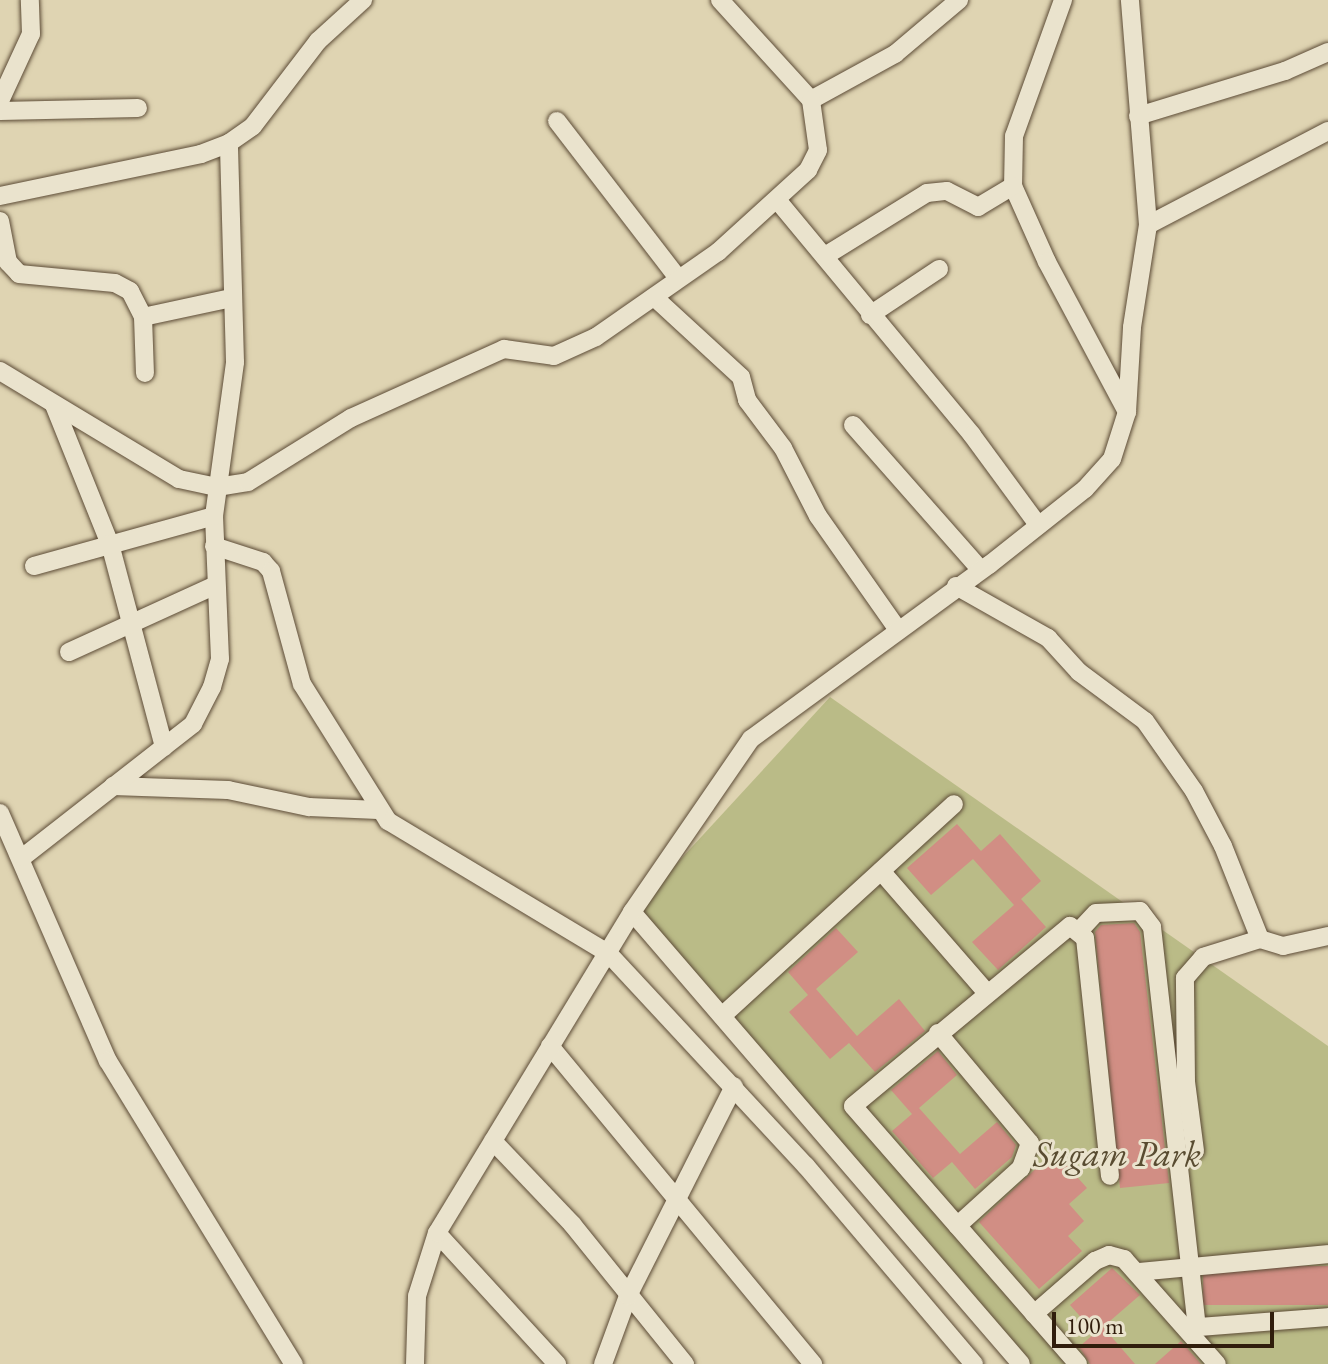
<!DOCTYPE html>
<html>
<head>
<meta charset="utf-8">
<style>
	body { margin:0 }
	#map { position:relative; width:1328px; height:1364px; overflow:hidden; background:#dfd4b2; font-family:"EB Garamond",serif }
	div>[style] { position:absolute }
	.green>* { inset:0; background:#babb87 }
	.building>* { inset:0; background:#d18e84; transform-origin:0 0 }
	.roads { filter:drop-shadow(0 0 2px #5c4b36) drop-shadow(0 0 2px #5c4b36) }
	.minor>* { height:18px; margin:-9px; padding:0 9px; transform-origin:9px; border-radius:9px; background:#eae3cd }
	span { translate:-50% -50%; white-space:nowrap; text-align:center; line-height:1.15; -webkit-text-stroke:6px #eae3cd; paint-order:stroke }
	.park-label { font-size:36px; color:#594c31; font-style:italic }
	.scale { position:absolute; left:1052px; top:1312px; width:222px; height:36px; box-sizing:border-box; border:4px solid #301d0c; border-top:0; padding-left:10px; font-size:24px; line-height:28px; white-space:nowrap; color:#301d0c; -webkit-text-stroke:6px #eae3cd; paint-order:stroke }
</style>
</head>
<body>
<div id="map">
	<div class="green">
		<i style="clip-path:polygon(830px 697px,1328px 1046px,1328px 1364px,1021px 1364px,632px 912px)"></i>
	</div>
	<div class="building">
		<i style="clip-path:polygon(957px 824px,981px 851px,1000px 834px,1041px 881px,1021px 899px,1046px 927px,998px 970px,972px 942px,1014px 905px,973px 859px,931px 895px,907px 868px)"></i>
		<i style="clip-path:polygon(1134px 923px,1140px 932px,1169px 1183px,1120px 1188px,1095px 932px,1101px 925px)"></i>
		<i style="clip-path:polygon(836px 928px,858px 952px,816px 989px,857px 1036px,899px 999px,925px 1031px,875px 1072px,849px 1043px,830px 1059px,789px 1012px,808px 995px,788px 972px)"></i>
		<i style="clip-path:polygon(938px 1051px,957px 1075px,919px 1108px,960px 1154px,997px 1122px,1016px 1145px,1012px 1157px,975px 1189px,952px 1162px,933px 1178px,892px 1131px,912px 1114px,891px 1090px)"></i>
		<i style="clip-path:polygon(1046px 1159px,1052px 1166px,1061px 1159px,1087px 1188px,1069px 1204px,1084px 1221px,1068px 1236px,1082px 1251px,1039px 1289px,979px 1222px)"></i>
		<i style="left:1328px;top:1266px;width:39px;height:125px;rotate:90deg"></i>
		<i style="clip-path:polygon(1112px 1268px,1140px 1295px,1103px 1327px,1135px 1364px,1090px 1364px,1079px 1347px,1095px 1333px,1070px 1305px)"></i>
		<i style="clip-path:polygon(1181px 1341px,1201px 1364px,1155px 1364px)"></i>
	</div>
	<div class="roads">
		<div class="minor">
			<i style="left:720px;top:0;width:135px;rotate:47.7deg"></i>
			<i style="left:811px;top:100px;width:96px;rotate:-28.7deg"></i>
			<i style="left:895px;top:54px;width:84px;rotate:-40.2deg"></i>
			<i style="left:1063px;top:0;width:145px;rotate:109.8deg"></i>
			<i style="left:1014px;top:136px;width:50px;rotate:91.1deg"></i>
			<i style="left:1013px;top:186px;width:83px;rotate:65.9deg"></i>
			<i style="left:1047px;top:262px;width:170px;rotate:61.9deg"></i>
			<i style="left:0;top:101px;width:74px;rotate:-65.2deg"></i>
			<i style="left:31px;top:34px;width:34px;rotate:-92deg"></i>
			<i style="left:0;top:111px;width:138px;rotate:-1.2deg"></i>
			<i style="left:1138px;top:116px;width:154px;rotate:-17deg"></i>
			<i style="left:1285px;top:71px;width:47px;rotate:-23.8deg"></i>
			<i style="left:557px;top:121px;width:198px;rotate:52.4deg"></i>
			<i style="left:0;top:196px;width:205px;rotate:-11.8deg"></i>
			<i style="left:201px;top:154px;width:30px;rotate:-21deg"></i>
			<i style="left:229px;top:143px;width:29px;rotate:-35deg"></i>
			<i style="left:253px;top:126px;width:107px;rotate:-52.6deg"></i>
			<i style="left:318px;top:41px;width:61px;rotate:-42.3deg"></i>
			<i style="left:778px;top:201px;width:304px;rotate:50.3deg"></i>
			<i style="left:972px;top:435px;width:112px;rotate:53.7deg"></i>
			<i style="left:0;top:221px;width:42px;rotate:79deg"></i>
			<i style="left:8px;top:262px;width:16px;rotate:47deg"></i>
			<i style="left:19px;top:274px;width:96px;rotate:5.4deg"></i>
			<i style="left:115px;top:283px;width:17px;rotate:28deg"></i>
			<i style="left:130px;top:291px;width:29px;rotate:63deg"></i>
			<i style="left:143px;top:317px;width:56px;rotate:88deg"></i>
			<i style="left:1148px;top:225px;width:203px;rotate:-27.6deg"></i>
			<i style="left:825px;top:256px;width:120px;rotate:-31.7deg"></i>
			<i style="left:927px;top:193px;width:20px;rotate:-6deg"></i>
			<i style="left:947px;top:191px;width:35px;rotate:27deg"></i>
			<i style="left:978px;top:207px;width:41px;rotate:-31deg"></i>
			<i style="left:654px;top:297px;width:118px;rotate:42.6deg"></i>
			<i style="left:741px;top:377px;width:24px;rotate:75deg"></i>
			<i style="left:747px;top:400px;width:60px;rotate:53.1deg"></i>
			<i style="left:783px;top:448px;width:76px;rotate:62.8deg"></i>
			<i style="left:818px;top:516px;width:139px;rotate:54.9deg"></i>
			<i style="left:870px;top:315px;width:83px;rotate:-33.7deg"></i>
			<i style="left:143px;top:317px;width:91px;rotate:-12.1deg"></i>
			<i style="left:0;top:371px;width:209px;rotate:31.1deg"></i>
			<i style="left:179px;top:479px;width:39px;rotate:12deg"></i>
			<i style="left:217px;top:487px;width:31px;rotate:-9deg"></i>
			<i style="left:248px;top:482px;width:121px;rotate:-31.9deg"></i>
			<i style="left:351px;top:418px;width:168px;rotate:-24.3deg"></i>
			<i style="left:504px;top:349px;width:50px;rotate:8deg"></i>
			<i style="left:554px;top:356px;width:46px;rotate:-24.3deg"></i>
			<i style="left:596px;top:337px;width:149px;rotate:-34.9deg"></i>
			<i style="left:718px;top:252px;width:122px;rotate:-42.3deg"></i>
			<i style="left:808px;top:170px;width:22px;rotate:-63deg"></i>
			<i style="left:818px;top:150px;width:50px;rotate:-98deg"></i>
			<i style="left:54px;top:405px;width:150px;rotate:68.1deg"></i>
			<i style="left:110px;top:544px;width:210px;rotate:75.1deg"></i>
			<i style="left:853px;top:425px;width:193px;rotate:48.6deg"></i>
			<i style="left:214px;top:546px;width:52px;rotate:18.1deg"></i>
			<i style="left:263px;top:562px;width:12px;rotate:48deg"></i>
			<i style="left:271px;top:571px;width:117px;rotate:74.7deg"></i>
			<i style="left:302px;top:684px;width:162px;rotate:57.9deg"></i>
			<i style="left:388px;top:821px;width:257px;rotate:31deg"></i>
			<i style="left:608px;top:953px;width:291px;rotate:47.1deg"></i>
			<i style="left:806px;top:1166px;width:260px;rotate:49.7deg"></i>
			<i style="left:34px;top:566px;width:187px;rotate:-15.5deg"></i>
			<i style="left:956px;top:586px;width:106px;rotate:29.5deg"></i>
			<i style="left:1048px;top:638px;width:46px;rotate:47.6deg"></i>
			<i style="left:1079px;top:672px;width:82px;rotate:36.6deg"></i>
			<i style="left:1145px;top:721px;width:85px;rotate:55deg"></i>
			<i style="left:1194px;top:791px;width:62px;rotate:62.2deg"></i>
			<i style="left:1223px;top:846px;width:100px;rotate:68.3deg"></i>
			<i style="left:1260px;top:939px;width:24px;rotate:17deg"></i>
			<i style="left:1283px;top:946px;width:46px;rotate:-12.5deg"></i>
			<i style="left:69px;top:652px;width:159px;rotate:-24.5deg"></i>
			<i style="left:113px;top:786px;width:115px;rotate:2deg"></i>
			<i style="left:228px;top:790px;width:83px;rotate:11.9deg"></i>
			<i style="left:309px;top:807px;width:69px;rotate:2.5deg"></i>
			<i style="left:0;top:813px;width:270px;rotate:66.5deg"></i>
			<i style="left:108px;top:1061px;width:356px;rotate:58.5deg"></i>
			<i style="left:23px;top:857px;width:216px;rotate:-38deg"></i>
			<i style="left:193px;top:724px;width:42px;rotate:-62.8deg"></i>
			<i style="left:212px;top:687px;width:29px;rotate:-74deg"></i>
			<i style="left:220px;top:659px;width:143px;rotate:-92.4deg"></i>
			<i style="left:214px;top:516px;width:155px;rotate:-82.2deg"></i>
			<i style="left:235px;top:362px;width:219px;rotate:-91.6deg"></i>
			<i style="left:881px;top:871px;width:160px;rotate:49deg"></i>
			<i style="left:632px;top:912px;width:596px;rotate:49.28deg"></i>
			<i style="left:1080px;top:930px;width:23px;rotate:-47deg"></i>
			<i style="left:1096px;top:913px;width:44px;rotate:-2.6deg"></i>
			<i style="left:1140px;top:911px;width:20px;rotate:53deg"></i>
			<i style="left:1152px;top:927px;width:403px;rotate:83.6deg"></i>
			<i style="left:722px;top:1016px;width:314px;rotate:-42.4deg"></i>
			<i style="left:938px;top:1033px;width:143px;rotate:50.1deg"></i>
			<i style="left:1030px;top:1143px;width:27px;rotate:110deg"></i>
			<i style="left:1021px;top:1168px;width:86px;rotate:137.8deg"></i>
			<i style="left:550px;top:1046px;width:413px;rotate:50.4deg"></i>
			<i style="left:493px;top:1141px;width:115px;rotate:46.4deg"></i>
			<i style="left:572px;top:1224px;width:180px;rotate:51.1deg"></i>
			<i style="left:1195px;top:1151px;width:70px;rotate:-97.4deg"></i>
			<i style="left:1186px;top:1082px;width:104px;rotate:-90.6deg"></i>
			<i style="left:1185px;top:978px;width:28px;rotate:-49deg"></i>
			<i style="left:1203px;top:957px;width:60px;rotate:-17.5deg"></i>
			<i style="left:437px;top:1233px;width:178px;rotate:47.5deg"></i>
			<i style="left:1138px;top:1272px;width:191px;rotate:-5.4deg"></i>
			<i style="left:1034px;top:1314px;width:81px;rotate:-41deg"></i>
			<i style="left:1095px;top:1261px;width:15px;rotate:-23deg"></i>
			<i style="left:1109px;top:1255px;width:16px;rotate:15deg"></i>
			<i style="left:1124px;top:1259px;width:140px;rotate:48.5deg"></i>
			<i style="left:1186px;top:1328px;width:142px;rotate:-4.4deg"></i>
			<i style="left:415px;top:1364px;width:68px;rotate:-88.3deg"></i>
			<i style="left:417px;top:1296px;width:66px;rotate:-72.4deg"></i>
			<i style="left:437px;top:1233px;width:376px;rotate:-58.7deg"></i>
			<i style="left:632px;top:912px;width:210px;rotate:-55.5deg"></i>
			<i style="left:751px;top:739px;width:295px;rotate:-36.2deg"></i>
			<i style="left:989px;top:565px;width:122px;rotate:-38.4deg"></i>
			<i style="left:1085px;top:489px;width:40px;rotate:-48deg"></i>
			<i style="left:1112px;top:459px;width:49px;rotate:-72.3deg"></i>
			<i style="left:1127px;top:412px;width:85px;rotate:-86.6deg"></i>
			<i style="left:1132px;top:327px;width:103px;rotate:-81.1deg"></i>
			<i style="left:1148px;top:225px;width:226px;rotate:-94.6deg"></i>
			<i style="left:603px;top:1364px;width:72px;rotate:-69.8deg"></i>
			<i style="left:628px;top:1296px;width:235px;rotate:-63.2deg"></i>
			<i style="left:1078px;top:1364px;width:342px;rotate:-131.1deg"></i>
			<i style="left:853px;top:1106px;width:282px;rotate:-39.7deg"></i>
			<i style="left:1070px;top:926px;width:19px;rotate:39deg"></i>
			<i style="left:1085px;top:938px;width:239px;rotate:84deg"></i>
		</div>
	</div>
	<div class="park-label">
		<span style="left:1117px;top:1154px">Sugam Park</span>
	</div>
	<div class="scale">100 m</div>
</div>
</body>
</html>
